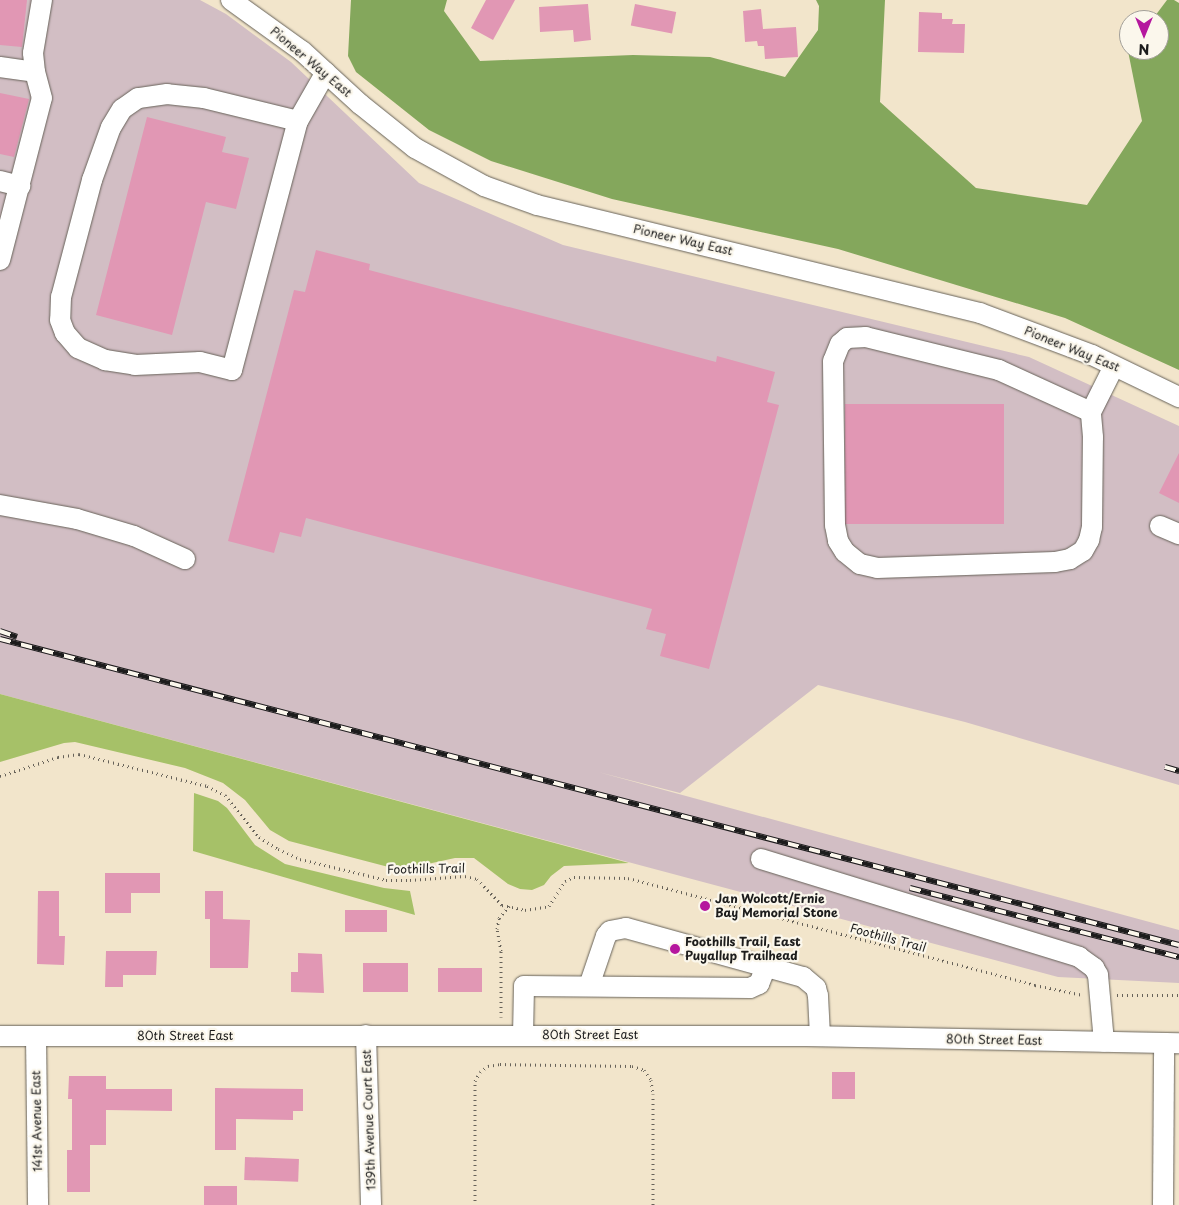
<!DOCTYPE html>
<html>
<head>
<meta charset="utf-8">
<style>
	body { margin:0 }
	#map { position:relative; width:1179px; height:1205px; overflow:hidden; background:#f2e5cb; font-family:"Playpen Sans",sans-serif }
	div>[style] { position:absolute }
	.industrial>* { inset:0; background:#d2bec4 }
	.green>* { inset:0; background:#a6c168 }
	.forest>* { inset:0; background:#84a75c }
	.building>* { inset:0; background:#e197b4; transform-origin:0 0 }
	.path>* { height:3px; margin-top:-1.5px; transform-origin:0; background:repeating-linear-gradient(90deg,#676259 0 1px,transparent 0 5px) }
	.roads { filter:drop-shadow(0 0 1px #676259) drop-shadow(0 0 1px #676259) }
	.minor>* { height:20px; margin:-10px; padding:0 10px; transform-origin:10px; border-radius:10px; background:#fff }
	.rail>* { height:5.5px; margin-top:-2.75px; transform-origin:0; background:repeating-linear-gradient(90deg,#fbf7ec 0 11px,#1c1c1c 0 22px); box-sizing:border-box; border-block:1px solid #1c1c1c }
	.dots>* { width:14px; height:14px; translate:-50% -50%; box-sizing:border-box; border:2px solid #fbf7ec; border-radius:50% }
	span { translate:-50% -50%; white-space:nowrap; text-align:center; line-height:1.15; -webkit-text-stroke:4.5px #fbf7ec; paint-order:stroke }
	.street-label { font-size:12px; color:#1c1c1c }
	.poi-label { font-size:12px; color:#1c1c1c; font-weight:700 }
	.left { translate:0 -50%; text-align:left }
	.north { position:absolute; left:1119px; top:10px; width:50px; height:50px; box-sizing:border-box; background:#fbf7ec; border:1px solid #a29f99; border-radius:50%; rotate:180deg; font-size:14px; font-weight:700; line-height:20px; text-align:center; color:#1c1c1c }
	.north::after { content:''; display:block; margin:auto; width:18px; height:22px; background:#b5179e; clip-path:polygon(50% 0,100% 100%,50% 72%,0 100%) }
</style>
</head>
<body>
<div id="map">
	<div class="industrial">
		<i style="clip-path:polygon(0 0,200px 0,226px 14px,291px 62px,419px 183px,563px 245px,1029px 357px,1179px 426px,1179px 785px,965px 722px,818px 685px,680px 793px,598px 772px,1179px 930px,1179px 983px,1058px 977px,0 694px)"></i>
	</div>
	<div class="green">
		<i style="clip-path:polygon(0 694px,629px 863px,564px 866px,551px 876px,544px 885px,532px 890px,520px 889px,508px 884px,474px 858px,455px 858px,400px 870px,289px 841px,270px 830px,245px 800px,223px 783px,185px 768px,75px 742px,64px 743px,0 762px)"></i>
		<i style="clip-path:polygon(194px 793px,218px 801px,227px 808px,255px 845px,285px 864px,384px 888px,410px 891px,415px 915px,193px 851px)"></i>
	</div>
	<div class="forest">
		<i style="clip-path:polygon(351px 0,447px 0,444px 11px,480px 61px,633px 55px,710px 57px,785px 77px,818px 30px,819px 6px,816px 0,885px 0,880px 102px,976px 188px,1087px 205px,1142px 121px,1128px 51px,1159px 50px,1159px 20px,1152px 20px,1167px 0,1174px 0,1179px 3px,1179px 370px,1065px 318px,838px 249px,612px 199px,491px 161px,429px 130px,356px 72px,348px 56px)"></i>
	</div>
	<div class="building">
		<i style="clip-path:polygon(0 0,27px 0,22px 47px,0 45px)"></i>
		<i style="clip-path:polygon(486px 0,515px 0,493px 40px,471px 28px)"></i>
		<i style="clip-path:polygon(588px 4px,591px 40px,574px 42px,573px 30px,540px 32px,539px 7px)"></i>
		<i style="left:635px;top:4px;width:42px;height:22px;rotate:11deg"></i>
		<i style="clip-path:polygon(761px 9px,763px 29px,796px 27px,798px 57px,765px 59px,764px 46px,758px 46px,757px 41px,745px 42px,743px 11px)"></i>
		<i style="clip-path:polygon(919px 12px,942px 13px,942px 19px,953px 19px,952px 24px,965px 24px,964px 53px,918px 52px)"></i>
		<i style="clip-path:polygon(0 93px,29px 99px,14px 157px,0 154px)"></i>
		<i style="clip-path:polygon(147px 117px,226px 137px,222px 152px,249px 158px,236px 209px,206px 202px,172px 335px,96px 315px)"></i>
		<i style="clip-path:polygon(316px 250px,370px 264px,369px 270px,716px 362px,717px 356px,775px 372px,767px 402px,779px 405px,709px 669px,660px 656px,666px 634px,646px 629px,652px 609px,306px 518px,301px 537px,280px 532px,274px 553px,228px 541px,294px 290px,305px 292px)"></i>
		<i style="left:845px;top:404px;width:159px;height:120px"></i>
		<i style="clip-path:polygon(1179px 453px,1179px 503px,1159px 493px)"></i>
		<i style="clip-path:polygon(105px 873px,160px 873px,160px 893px,131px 893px,131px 913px,105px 913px)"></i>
		<i style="clip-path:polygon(38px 891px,59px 891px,59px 936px,65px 936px,64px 965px,37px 964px)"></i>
		<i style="clip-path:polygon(205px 891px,223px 891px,223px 919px,250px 920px,248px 968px,210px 968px,210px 919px,205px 919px)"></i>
		<i style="left:345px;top:910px;width:42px;height:22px"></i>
		<i style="clip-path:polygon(106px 951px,157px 951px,156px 975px,123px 975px,123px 987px,105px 987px)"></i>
		<i style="clip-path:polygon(298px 953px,322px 954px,324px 993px,291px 992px,291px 972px,298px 972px)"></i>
		<i style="left:363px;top:963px;width:45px;height:29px"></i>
		<i style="left:482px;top:968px;width:24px;height:44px;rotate:90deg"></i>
		<i style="left:832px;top:1072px;width:23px;height:27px"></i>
		<i style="clip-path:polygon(69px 1076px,106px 1076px,106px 1089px,172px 1089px,172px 1111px,106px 1110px,106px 1145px,90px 1145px,90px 1192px,67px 1192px,67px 1150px,72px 1150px,72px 1099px,68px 1099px)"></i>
		<i style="clip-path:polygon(215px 1088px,303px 1089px,303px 1111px,293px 1111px,293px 1120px,236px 1119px,236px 1150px,215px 1150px)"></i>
		<i style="left:245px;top:1157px;width:54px;height:23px;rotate:2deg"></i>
		<i style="left:204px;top:1186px;width:33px;height:19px"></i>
	</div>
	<div class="path">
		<i style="left:0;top:776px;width:61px;rotate:-18.1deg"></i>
		<i style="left:58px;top:757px;width:21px;rotate:-8deg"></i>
		<i style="left:79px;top:754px;width:132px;rotate:14deg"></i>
		<i style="left:207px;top:786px;width:20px;rotate:27deg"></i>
		<i style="left:225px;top:795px;width:54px;rotate:51deg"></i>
		<i style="left:259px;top:837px;width:22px;rotate:32deg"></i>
		<i style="left:278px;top:849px;width:24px;rotate:24deg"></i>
		<i style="left:300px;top:859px;width:89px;rotate:13.7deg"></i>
		<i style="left:386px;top:880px;width:24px"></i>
		<i style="left:410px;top:880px;width:55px;rotate:-4.2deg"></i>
		<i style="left:465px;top:876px;width:12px;rotate:14deg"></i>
		<i style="left:477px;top:879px;width:36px;rotate:46deg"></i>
		<i style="left:502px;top:905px;width:24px;rotate:12deg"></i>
		<i style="left:525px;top:910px;width:24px;rotate:-9deg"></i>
		<i style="left:549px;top:906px;width:30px;rotate:-57deg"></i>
		<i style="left:565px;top:881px;width:10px;rotate:-24deg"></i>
		<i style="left:574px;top:877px;width:54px;rotate:1.1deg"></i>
		<i style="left:628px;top:878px;width:421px;rotate:14.7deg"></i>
		<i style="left:1035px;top:985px;width:49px;rotate:11.8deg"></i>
		<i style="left:1117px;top:995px;width:62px"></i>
		<i style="left:501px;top:1017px;width:66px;rotate:-90deg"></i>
		<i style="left:501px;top:951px;width:22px;rotate:-100deg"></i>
		<i style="left:497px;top:929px;width:11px;rotate:-80deg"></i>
		<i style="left:499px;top:918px;width:16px;rotate:-50deg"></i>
		<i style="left:475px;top:1205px;width:124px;rotate:-90deg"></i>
		<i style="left:475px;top:1081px;width:10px;rotate:-61deg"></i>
		<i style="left:480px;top:1072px;width:10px;rotate:-37deg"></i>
		<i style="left:488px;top:1066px;width:12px;rotate:-9deg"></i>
		<i style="left:500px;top:1064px;width:132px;rotate:0.9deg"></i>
		<i style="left:632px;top:1066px;width:13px;rotate:18deg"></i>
		<i style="left:644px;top:1070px;width:12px;rotate:55deg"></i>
		<i style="left:651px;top:1080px;width:14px;rotate:82deg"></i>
		<i style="left:653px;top:1094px;width:111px;rotate:90deg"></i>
	</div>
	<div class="roads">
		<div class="minor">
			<i style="left:231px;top:0;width:87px;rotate:35.7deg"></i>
			<i style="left:302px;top:51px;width:79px;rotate:42.4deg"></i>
			<i style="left:360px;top:104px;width:70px;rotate:38.7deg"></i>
			<i style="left:415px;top:148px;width:79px;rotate:28.8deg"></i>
			<i style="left:484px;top:186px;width:56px;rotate:19.7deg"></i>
			<i style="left:537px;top:205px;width:456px;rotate:13.7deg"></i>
			<i style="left:980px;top:313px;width:120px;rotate:20.6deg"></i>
			<i style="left:1092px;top:355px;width:97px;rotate:25.8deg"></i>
			<i style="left:0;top:67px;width:35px;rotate:8deg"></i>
			<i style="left:298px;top:121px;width:97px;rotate:-166.3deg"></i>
			<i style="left:204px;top:98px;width:37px;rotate:-174deg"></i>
			<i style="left:167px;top:94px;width:29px;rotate:172deg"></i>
			<i style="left:138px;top:98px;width:19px;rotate:145deg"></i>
			<i style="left:122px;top:109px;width:21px;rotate:121deg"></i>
			<i style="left:111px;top:127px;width:56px;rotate:109.7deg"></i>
			<i style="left:92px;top:180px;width:121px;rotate:104.8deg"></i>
			<i style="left:61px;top:297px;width:23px;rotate:92deg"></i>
			<i style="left:60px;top:320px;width:14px;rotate:69deg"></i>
			<i style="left:65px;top:333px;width:20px;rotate:49deg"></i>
			<i style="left:78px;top:348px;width:30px;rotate:24deg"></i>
			<i style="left:105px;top:360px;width:30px;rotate:9deg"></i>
			<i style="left:135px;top:365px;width:65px;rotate:-2.6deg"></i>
			<i style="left:200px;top:362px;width:33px;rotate:14deg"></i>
			<i style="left:232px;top:370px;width:258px;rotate:-75.2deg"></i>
			<i style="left:298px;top:121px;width:56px;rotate:-60.3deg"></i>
			<i style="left:0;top:181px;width:21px;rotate:14deg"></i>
			<i style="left:0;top:260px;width:167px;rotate:-75.5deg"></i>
			<i style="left:42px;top:98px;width:27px;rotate:-105deg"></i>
			<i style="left:35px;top:72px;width:19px;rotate:-96deg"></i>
			<i style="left:33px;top:53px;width:54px;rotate:-80.4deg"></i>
			<i style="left:1091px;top:412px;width:101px;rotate:-155.5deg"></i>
			<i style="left:999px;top:370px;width:137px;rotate:-166.1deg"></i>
			<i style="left:866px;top:337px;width:19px;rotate:177deg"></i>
			<i style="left:847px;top:338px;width:9px;rotate:139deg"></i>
			<i style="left:840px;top:344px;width:18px;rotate:112deg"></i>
			<i style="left:833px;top:361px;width:164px;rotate:89.3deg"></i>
			<i style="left:835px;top:525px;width:16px;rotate:79deg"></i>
			<i style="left:838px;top:541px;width:13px;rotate:58deg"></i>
			<i style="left:845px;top:552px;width:19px;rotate:39deg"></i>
			<i style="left:860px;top:564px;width:17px;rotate:13deg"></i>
			<i style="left:877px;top:568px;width:178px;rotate:-1.9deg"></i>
			<i style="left:1055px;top:562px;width:15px;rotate:-11deg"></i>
			<i style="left:1070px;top:559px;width:15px;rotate:-32deg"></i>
			<i style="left:1083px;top:551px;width:13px;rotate:-61deg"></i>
			<i style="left:1089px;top:540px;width:13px;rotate:-77deg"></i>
			<i style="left:1092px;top:527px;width:90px;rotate:-89.4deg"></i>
			<i style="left:1093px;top:437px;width:25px;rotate:-95deg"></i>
			<i style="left:1091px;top:412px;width:51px;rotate:-63.4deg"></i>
			<i style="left:0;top:505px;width:78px;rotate:10.3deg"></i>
			<i style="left:77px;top:519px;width:59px;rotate:16.6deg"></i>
			<i style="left:134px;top:536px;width:56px;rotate:24.3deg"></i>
			<i style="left:1160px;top:526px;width:21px;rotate:23deg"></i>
			<i style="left:761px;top:859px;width:333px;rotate:17.1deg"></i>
			<i style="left:1079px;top:957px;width:19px;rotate:36deg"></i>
			<i style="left:1094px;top:968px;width:8px;rotate:60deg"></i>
			<i style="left:1098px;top:975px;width:67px;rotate:84.9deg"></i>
			<i style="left:589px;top:986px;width:53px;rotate:-71.2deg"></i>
			<i style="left:606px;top:936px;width:6px;rotate:-51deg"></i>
			<i style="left:610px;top:931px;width:16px;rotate:-11deg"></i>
			<i style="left:626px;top:928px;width:184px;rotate:15.5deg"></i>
			<i style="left:803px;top:977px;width:17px;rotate:40deg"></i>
			<i style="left:816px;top:988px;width:8px;rotate:76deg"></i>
			<i style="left:818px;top:996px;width:40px;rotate:87.1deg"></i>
			<i style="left:366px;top:1035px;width:170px;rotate:88.3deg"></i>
			<i style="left:523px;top:1035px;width:49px;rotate:-88.8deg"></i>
			<i style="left:524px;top:986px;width:226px;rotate:0.5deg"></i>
			<i style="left:750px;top:988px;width:10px;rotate:-24deg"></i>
			<i style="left:759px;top:984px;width:18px;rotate:-68deg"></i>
			<i style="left:0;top:1036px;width:806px"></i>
			<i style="left:806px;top:1036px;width:373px;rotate:1.1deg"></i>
			<i style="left:36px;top:1036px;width:169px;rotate:89.3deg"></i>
			<i style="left:1163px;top:1205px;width:162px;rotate:-89.6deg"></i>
		</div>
	</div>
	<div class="rail">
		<i style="left:0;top:631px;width:18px;rotate:19deg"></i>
		<i style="left:0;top:639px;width:1218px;rotate:14.55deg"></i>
		<i style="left:1165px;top:767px;width:15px;rotate:16deg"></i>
		<i style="left:910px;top:888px;width:278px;rotate:14.4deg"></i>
	</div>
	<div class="dots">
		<i style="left:705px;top:906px;background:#b5179e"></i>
		<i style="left:675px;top:949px;background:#b5179e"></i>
	</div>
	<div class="street-label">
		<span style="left:311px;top:62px;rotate:40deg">Pioneer Way East</span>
		<span style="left:683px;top:240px;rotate:13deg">Pioneer Way East</span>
		<span style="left:1072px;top:349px;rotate:22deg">Pioneer Way East</span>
		<span style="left:426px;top:869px;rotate:-1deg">Foothills Trail</span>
		<span style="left:888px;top:938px;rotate:15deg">Foothills Trail</span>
		<span style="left:590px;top:1035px">80th Street East</span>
		<span style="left:185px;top:1036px">80th Street East</span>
		<span style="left:994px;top:1040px;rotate:1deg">80th Street East</span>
		<span style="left:369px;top:1120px;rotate:-92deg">139th Avenue Court East</span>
		<span style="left:37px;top:1121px;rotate:-91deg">141st Avenue East</span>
	</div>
	<div class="poi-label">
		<span class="left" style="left:715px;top:906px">Jan Wolcott/Ernie<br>Bay Memorial Stone</span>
		<span class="left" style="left:685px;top:949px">Foothills Trail, East<br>Puyallup Trailhead</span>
	</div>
	<div class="north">N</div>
</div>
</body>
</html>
